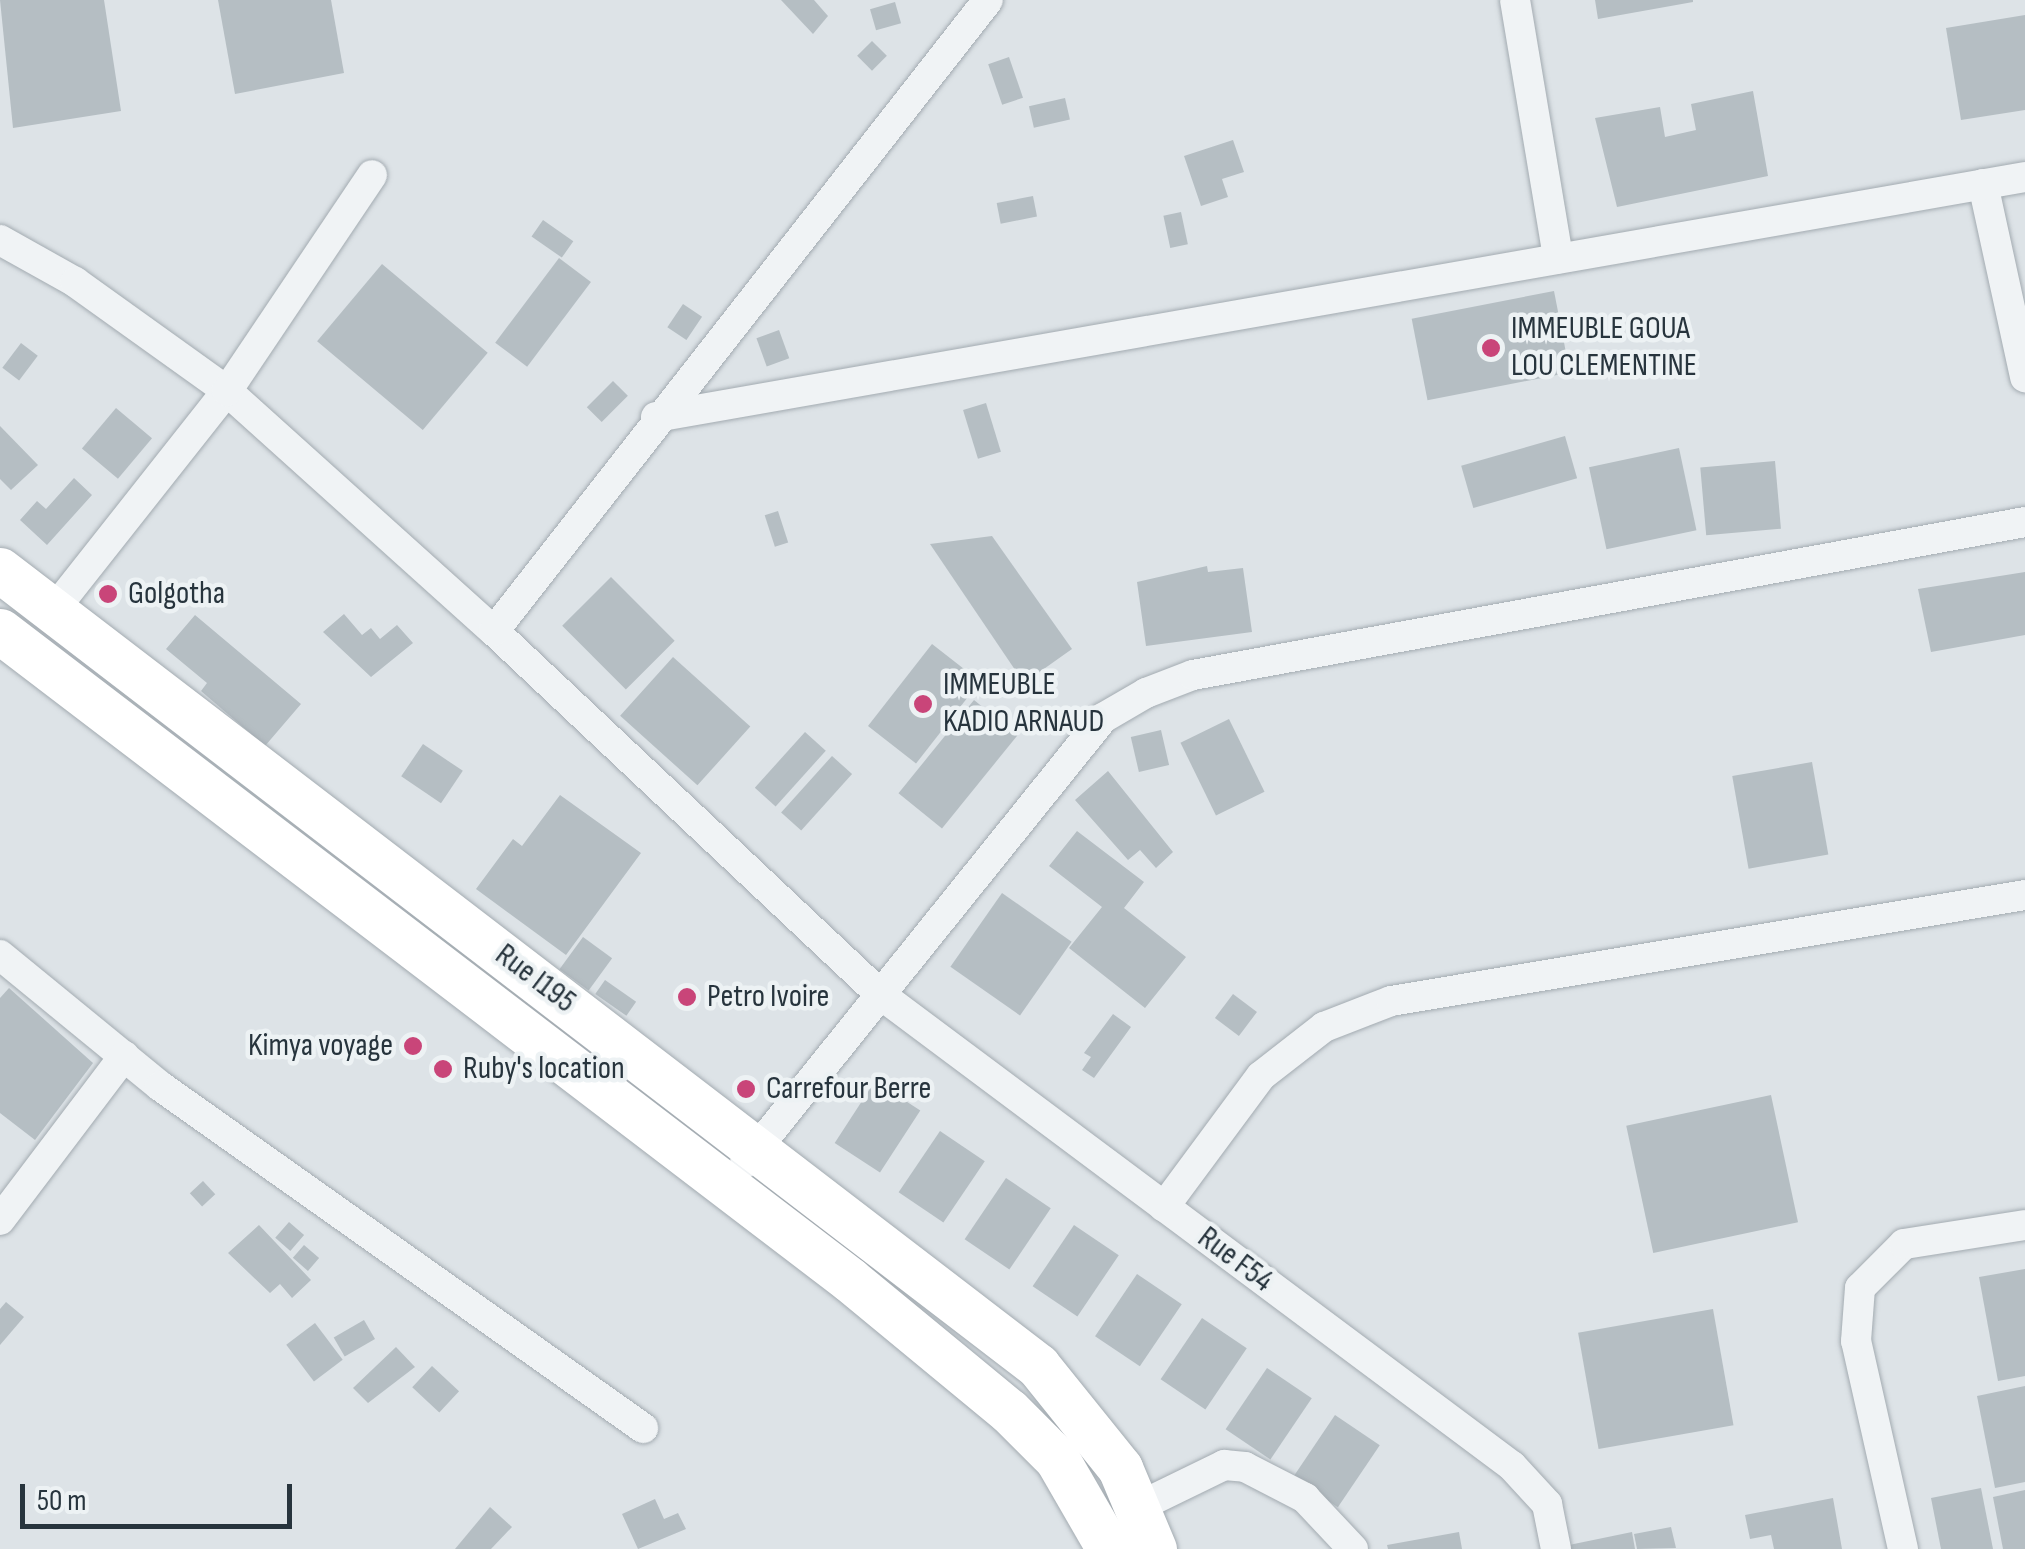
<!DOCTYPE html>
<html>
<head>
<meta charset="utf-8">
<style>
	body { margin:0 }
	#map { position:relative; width:2025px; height:1549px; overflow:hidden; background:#dde3e7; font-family:"Sofia Sans Condensed",sans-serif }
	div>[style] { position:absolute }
	.building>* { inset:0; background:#b5bec3; transform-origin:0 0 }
	.roads { filter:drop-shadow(0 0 2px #a3abb1) drop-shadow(0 0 2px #a3abb1) }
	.street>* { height:30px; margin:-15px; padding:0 15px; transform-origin:15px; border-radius:15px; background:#f0f3f5 }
	.secondary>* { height:45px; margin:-22.5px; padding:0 22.5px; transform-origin:22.5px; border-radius:22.5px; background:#fff }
	.dots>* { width:28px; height:28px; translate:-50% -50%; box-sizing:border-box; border:5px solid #edf2f4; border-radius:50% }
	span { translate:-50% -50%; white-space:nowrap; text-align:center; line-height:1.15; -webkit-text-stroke:9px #edf2f4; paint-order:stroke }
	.poi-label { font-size:32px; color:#27343d }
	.left { translate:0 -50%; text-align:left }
	.right { translate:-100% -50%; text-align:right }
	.street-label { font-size:32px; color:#27343d }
	.scale { position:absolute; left:20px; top:1484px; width:272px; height:45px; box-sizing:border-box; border:5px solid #27343d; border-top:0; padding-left:12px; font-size:30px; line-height:35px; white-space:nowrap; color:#27343d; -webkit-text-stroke:8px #edf2f4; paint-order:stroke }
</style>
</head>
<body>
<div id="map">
	<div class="building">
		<i style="clip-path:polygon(0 0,104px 0,121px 111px,13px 128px)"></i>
		<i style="clip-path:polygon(218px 0,331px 0,344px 73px,235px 94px)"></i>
		<i style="clip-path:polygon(781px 0,814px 0,828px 16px,813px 34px)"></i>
		<i style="clip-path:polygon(1595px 0,1693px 0,1693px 2px,1598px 19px)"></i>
		<i style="left:895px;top:2px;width:22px;height:26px;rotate:74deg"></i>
		<i style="clip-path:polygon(2025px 15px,2025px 110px,1961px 120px,1946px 28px)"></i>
		<i style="left:872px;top:41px;width:21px;height:21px;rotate:45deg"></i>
		<i style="left:1009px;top:57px;width:43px;height:22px;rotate:71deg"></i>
		<i style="clip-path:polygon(1753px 91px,1768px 176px,1617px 207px,1595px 118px,1660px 107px,1665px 137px,1696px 130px,1691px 104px)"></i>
		<i style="left:1065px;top:98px;width:22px;height:37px;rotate:77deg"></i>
		<i style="clip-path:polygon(1233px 140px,1244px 172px,1222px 179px,1228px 197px,1201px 206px,1184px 156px)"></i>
		<i style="left:1033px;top:196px;width:21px;height:37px;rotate:79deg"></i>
		<i style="left:1181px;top:212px;width:33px;height:18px;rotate:78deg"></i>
		<i style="left:543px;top:220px;width:37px;height:20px;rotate:35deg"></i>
		<i style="left:559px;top:258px;width:40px;height:106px;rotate:37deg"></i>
		<i style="left:382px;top:264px;width:138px;height:101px;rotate:40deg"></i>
		<i style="left:1554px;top:291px;width:83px;height:145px;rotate:79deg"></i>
		<i style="left:683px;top:304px;width:23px;height:28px;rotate:34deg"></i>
		<i style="left:779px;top:330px;width:30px;height:24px;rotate:70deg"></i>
		<i style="left:21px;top:343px;width:21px;height:31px;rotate:37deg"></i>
		<i style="left:613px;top:381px;width:21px;height:37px;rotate:45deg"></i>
		<i style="left:986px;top:403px;width:51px;height:24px;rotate:73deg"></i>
		<i style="left:116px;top:408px;width:47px;height:53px;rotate:40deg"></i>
		<i style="clip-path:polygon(0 426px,38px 465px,11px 490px,0 479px)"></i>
		<i style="left:1565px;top:436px;width:44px;height:108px;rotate:74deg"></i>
		<i style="left:1679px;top:448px;width:84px;height:92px;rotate:78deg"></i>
		<i style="left:1775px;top:461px;width:68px;height:75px;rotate:85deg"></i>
		<i style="clip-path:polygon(74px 478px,92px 495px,47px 545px,20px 520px,37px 501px,46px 509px)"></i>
		<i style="left:778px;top:511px;width:33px;height:14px;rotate:72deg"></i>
		<i style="clip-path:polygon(992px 536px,1072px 649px,1024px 683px,930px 544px)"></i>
		<i style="clip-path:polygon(1207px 566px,1208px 572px,1243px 568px,1252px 632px,1146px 646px,1137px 582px)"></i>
		<i style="clip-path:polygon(2025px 572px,2025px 635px,1931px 652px,1918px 589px)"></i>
		<i style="left:611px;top:577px;width:90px;height:69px;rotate:45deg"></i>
		<i style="clip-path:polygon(344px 614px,362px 635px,371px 628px,380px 639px,397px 625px,413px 643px,371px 677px,323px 632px)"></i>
		<i style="clip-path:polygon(195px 615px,301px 704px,265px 746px,201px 691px,207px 683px,166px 649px)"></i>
		<i style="left:932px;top:644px;width:61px;height:104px;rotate:38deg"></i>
		<i style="left:673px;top:657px;width:104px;height:79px;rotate:42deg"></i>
		<i style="left:974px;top:700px;width:56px;height:120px;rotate:39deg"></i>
		<i style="left:1229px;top:719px;width:81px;height:54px;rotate:64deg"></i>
		<i style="left:1161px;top:730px;width:36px;height:31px;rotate:77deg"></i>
		<i style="left:805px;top:732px;width:28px;height:75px;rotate:42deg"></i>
		<i style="left:423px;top:744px;width:48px;height:39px;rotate:34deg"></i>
		<i style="left:832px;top:756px;width:27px;height:76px;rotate:42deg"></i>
		<i style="left:1812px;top:762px;width:94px;height:81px;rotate:80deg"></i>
		<i style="clip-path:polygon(1108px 771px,1173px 852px,1156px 868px,1140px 850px,1128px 860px,1075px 800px)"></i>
		<i style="clip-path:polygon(560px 795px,641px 853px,566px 955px,476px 889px,513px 839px,522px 846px)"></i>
		<i style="clip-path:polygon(1077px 831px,1144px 882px,1124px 908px,1186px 957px,1145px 1008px,1069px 948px,1102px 907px,1049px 866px)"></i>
		<i style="left:1002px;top:893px;width:85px;height:90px;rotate:35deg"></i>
		<i style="left:583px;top:937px;width:36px;height:40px;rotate:36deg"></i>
		<i style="left:605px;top:980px;width:38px;height:17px;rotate:35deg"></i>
		<i style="clip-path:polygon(9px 988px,93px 1063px,35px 1140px,0 1113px,0 998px)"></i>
		<i style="left:1233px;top:994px;width:30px;height:30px;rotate:37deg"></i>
		<i style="clip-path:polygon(1113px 1014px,1131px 1027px,1094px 1078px,1082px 1070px,1091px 1057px,1084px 1053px)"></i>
		<i style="left:875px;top:1081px;width:54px;height:74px;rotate:33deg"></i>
		<i style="left:1771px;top:1095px;width:130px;height:148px;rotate:78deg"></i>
		<i style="left:940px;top:1131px;width:54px;height:74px;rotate:34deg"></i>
		<i style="left:1006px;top:1178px;width:54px;height:74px;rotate:34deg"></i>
		<i style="left:203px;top:1181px;width:18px;height:18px;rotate:47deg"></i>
		<i style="left:289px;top:1222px;width:20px;height:21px;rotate:41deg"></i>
		<i style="clip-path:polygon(259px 1225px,311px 1280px,292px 1298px,280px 1284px,270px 1293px,228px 1253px)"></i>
		<i style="left:1074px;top:1225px;width:54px;height:74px;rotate:34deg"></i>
		<i style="left:304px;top:1245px;width:20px;height:17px;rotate:41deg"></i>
		<i style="clip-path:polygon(2025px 1269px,2025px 1376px,1998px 1381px,1979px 1277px)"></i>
		<i style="left:1137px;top:1274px;width:54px;height:75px;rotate:34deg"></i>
		<i style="clip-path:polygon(6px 1302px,24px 1317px,0 1345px,0 1309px)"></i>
		<i style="left:1713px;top:1309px;width:118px;height:137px;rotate:80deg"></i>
		<i style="left:1202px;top:1318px;width:54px;height:74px;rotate:34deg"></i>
		<i style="left:364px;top:1320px;width:22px;height:35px;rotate:60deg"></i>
		<i style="left:315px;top:1323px;width:46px;height:36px;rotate:53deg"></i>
		<i style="clip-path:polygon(396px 1347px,415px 1367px,368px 1403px,353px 1388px)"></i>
		<i style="left:432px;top:1366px;width:37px;height:29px;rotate:43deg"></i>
		<i style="left:1267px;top:1368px;width:54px;height:74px;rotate:34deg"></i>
		<i style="clip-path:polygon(2025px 1386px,2025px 1482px,1995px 1488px,1977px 1396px)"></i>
		<i style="left:1335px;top:1415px;width:54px;height:75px;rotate:34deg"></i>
		<i style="clip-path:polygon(1981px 1488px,1993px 1549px,1941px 1549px,1931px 1498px)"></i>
		<i style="clip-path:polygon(2025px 1490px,2025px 1549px,2003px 1549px,1993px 1497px)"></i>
		<i style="clip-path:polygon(1833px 1498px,1842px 1549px,1774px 1549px,1771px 1535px,1750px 1539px,1745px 1515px)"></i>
		<i style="clip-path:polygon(655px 1499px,664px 1519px,678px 1513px,686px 1529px,638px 1549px,622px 1514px)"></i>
		<i style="clip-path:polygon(490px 1507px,512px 1527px,491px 1549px,455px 1549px)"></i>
		<i style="clip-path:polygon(1671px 1527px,1676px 1548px,1637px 1549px,1634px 1534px)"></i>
		<i style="clip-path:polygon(1459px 1532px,1462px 1549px,1388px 1549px,1387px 1545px)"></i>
		<i style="clip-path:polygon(1632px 1532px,1635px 1549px,1570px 1549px,1569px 1545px)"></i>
	</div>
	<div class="roads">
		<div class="street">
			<i style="left:1515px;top:0;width:262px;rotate:80.5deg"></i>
			<i style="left:1983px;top:184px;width:198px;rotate:77.7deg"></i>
			<i style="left:0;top:240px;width:86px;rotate:29.2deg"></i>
			<i style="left:75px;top:282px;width:187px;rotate:35.6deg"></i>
			<i style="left:227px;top:391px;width:359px;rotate:42deg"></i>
			<i style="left:494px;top:631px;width:531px;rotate:43.25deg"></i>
			<i style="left:881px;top:995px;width:787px;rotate:36.74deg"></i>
			<i style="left:1512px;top:1466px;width:52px;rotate:47.4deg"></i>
			<i style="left:1547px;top:1504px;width:46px;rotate:78.7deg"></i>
			<i style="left:656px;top:417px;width:1390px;rotate:-9.94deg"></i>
			<i style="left:53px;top:611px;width:280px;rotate:-51.7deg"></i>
			<i style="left:227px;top:391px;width:260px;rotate:-56.1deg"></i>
			<i style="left:494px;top:631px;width:801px;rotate:-51.94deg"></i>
			<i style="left:0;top:955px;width:207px;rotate:39.3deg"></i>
			<i style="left:160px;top:1086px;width:592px;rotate:35.3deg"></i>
			<i style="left:745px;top:1163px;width:571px;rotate:-51.18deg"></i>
			<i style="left:1103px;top:718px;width:50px;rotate:-30.2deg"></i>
			<i style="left:1146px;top:693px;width:50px;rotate:-21deg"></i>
			<i style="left:1193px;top:675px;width:846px;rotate:-10.42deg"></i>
			<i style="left:1164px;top:1207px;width:163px;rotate:-53.5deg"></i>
			<i style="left:1261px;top:1076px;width:80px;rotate:-37.9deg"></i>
			<i style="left:1324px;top:1027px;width:72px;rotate:-21.2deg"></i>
			<i style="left:1391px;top:1001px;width:643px;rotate:-9.49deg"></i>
			<i style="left:0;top:1220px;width:206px;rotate:-52.9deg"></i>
			<i style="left:1138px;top:1507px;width:96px;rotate:-26deg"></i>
			<i style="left:1224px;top:1465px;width:21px;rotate:5deg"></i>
			<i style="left:1245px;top:1467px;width:68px;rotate:27.3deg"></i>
			<i style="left:1305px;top:1498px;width:70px;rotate:46.7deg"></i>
			<i style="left:1903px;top:1549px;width:213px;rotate:-102.7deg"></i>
			<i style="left:1856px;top:1341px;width:53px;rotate:-85.7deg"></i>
			<i style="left:1860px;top:1288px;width:62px;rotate:-45deg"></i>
			<i style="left:1904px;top:1244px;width:122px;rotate:-8.9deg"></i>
		</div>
		<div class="secondary">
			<i style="left:0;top:570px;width:1308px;rotate:37.48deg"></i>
			<i style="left:1038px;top:1366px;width:131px;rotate:51.2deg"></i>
			<i style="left:1120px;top:1468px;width:88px;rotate:67.2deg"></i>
			<i style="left:0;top:631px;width:1069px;rotate:37.36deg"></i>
			<i style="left:850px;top:1280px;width:206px;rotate:39.5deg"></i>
			<i style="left:1009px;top:1411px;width:68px;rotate:45deg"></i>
			<i style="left:1057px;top:1459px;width:104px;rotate:60deg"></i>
		</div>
	</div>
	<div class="dots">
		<i style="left:1491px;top:348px;background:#c94579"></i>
		<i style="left:108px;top:594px;background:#c94579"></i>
		<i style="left:923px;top:704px;background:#c94579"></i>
		<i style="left:687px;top:997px;background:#c94579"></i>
		<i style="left:413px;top:1046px;background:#c94579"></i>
		<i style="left:443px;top:1069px;background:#c94579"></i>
		<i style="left:746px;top:1089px;background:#c94579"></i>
	</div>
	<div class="poi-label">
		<span class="left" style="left:1511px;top:348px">IMMEUBLE GOUA<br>LOU CLEMENTINE</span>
		<span class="left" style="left:128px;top:594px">Golgotha</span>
		<span class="left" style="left:943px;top:704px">IMMEUBLE<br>KADIO ARNAUD</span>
		<span class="left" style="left:707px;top:997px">Petro Ivoire</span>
		<span class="right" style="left:393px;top:1046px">Kimya voyage</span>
		<span class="left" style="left:463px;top:1069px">Ruby's location</span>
		<span class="left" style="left:766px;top:1089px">Carrefour Berre</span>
	</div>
	<div class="street-label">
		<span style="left:535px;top:979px;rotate:37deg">Rue I195</span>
		<span style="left:1235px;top:1260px;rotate:37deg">Rue F54</span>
	</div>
	<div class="scale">50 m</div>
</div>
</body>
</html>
